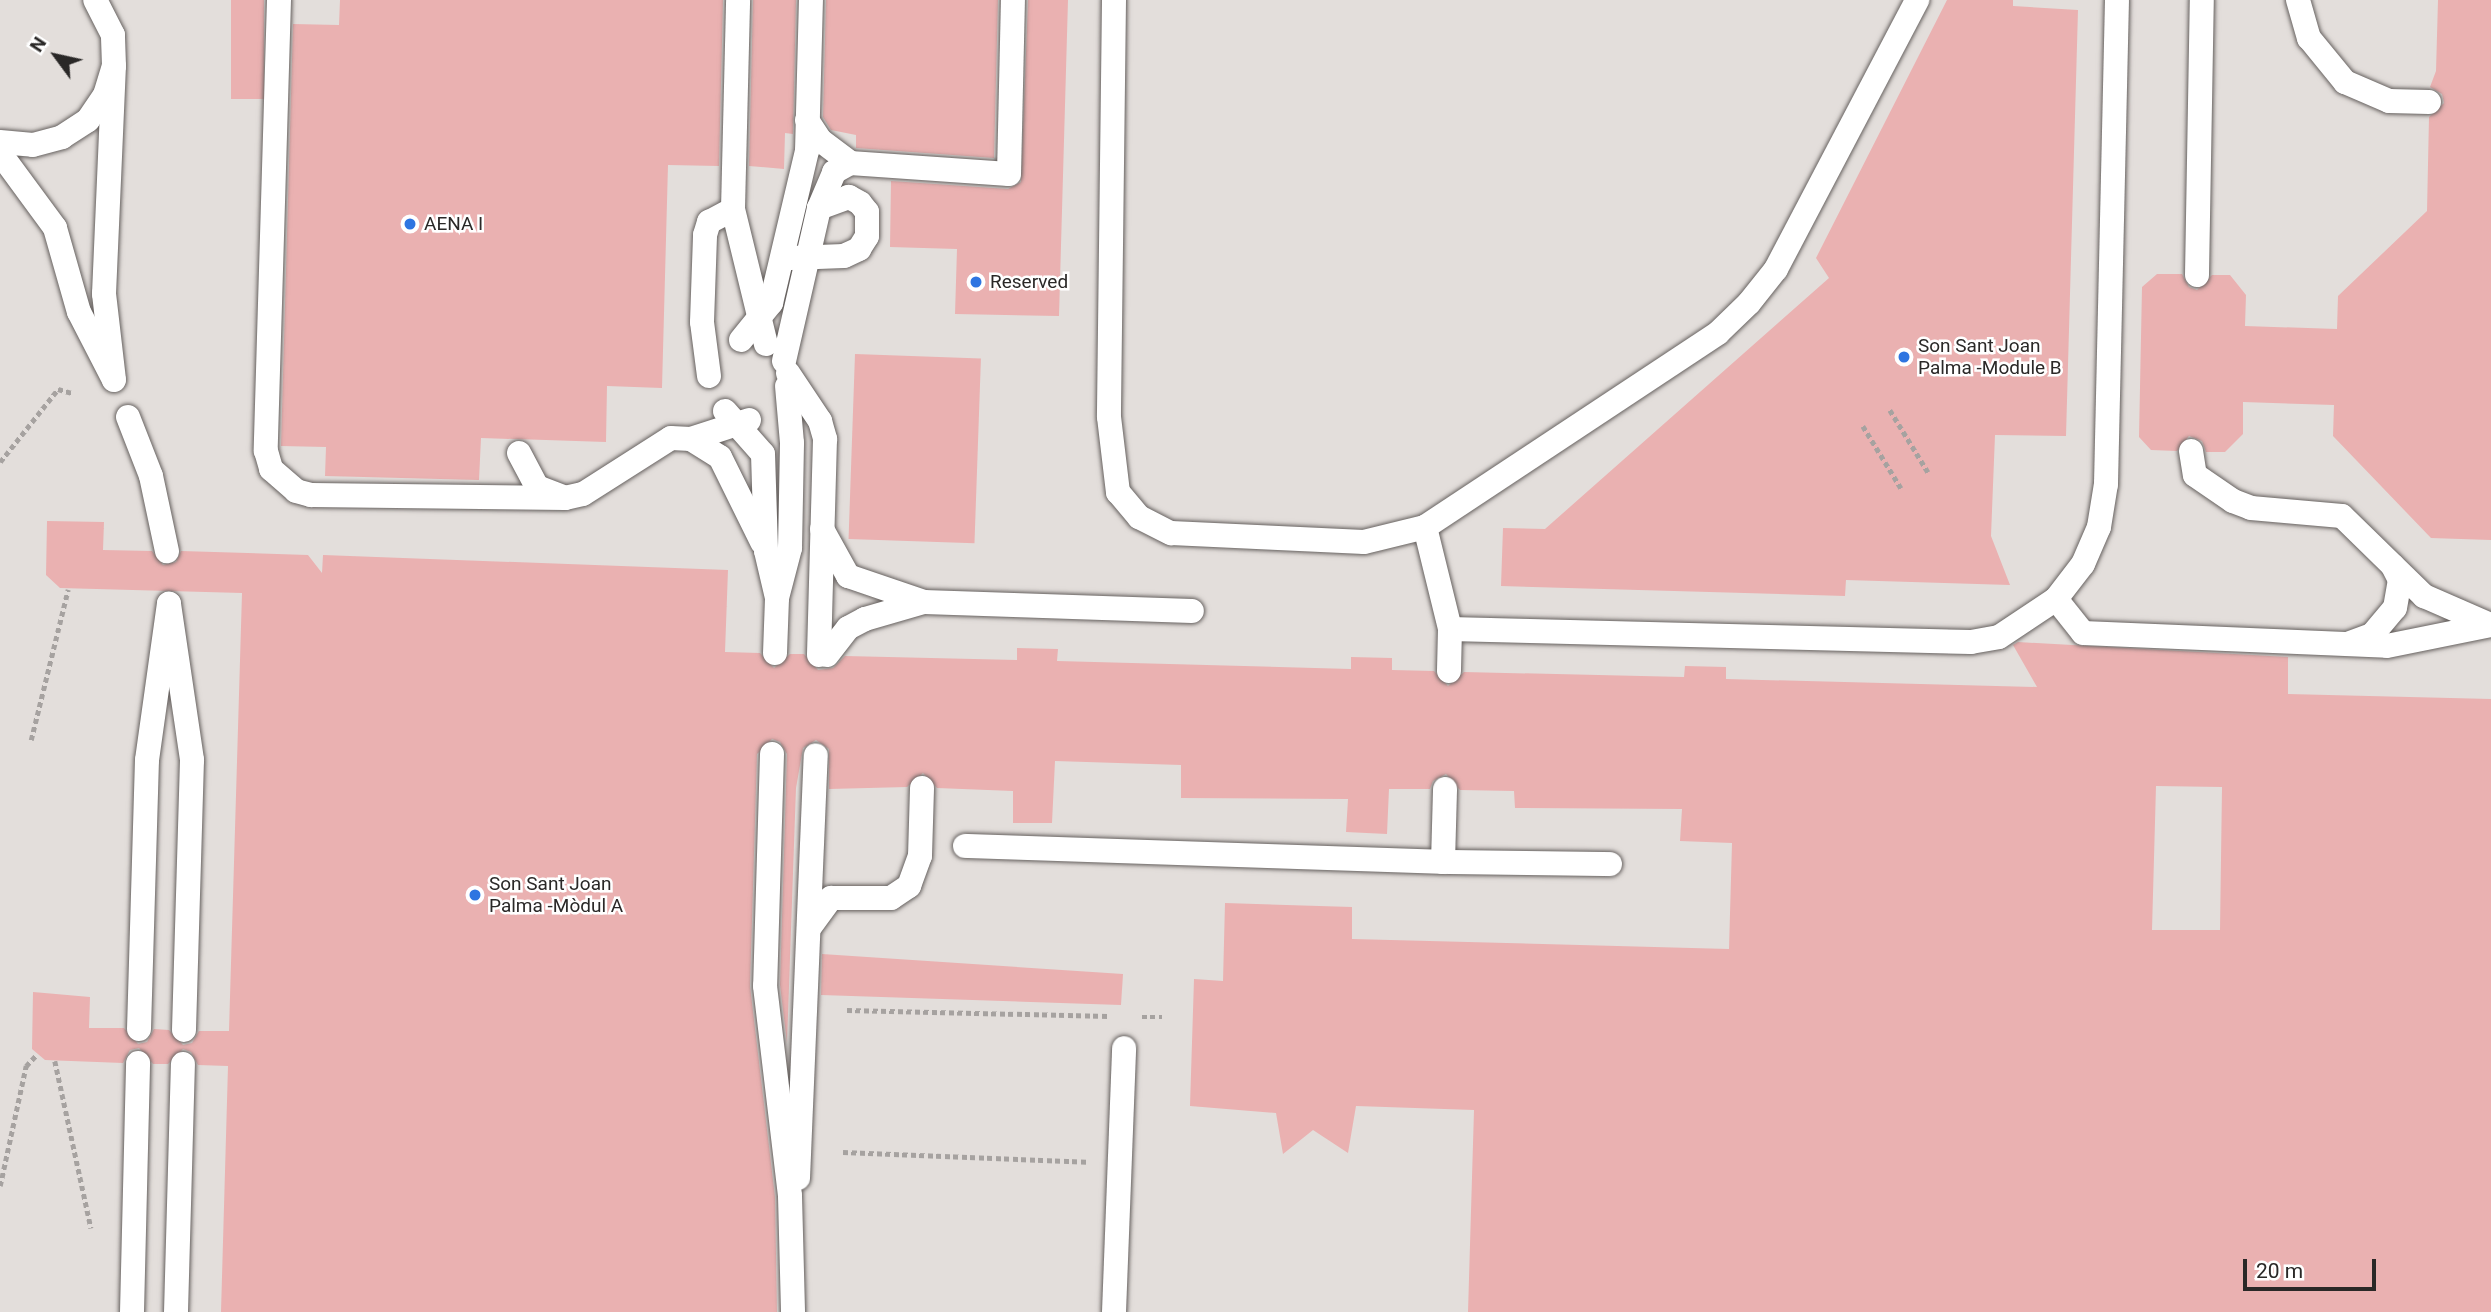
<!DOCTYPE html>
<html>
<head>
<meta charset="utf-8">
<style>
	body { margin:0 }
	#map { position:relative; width:2491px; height:1312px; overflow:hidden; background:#e3dedb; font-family:Roboto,sans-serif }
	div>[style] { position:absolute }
	.building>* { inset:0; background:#eab1b1; transform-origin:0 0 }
	.path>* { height:4.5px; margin-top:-2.25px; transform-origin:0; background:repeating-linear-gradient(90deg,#a6a2a0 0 5px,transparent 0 8.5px) }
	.roads { filter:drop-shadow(0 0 2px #66615f) drop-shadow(0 0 2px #66615f) }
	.service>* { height:24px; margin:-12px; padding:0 12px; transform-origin:12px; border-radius:12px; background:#fff }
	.dots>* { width:19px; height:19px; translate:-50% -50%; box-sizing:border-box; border:4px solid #fff; border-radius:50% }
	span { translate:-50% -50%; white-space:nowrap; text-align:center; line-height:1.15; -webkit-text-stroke:5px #fff; paint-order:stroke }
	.poi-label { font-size:19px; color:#2a2827 }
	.left { translate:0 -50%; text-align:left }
	.north { position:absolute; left:21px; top:21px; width:70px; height:70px; -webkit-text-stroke:5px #fff; paint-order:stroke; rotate:303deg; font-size:19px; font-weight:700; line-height:28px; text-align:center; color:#2a2827 }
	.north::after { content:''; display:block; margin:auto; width:24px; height:32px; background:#2a2827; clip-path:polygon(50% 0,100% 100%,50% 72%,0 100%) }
	.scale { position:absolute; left:2243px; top:1259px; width:133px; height:32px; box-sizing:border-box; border:4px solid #2a2827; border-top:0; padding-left:9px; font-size:21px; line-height:24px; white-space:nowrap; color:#2a2827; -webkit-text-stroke:5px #fff; paint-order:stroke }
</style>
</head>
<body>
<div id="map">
	<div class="building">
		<i style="left:231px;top:0;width:33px;height:99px"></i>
		<i style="clip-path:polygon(340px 0,723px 0,719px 166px,668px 165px,662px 388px,607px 386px,606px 442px,481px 438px,479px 480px,325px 476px,326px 447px,281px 446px,293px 24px,339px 25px)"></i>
		<i style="clip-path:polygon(753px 0,796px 0,793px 134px,785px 133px,784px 169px,749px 166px)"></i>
		<i style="clip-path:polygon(826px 0,998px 0,994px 158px,856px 148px,856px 135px,831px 130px,823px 117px)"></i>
		<i style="clip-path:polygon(1028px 0,1068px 0,1059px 316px,955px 314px,957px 249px,890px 247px,891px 181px,1008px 189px,1021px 182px)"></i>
		<i style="clip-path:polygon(1947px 0,2013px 0,2013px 6px,2078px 10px,2066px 436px,1995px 435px,1991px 536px,2010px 585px,1846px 580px,1845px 596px,1501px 586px,1503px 528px,1545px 529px,1829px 278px,1816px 258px)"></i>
		<i style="clip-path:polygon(2438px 0,2491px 0,2491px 540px,2431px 538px,2333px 436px,2334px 405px,2243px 402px,2243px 434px,2225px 452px,2206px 452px,2202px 441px,2189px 436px,2177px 451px,2151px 450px,2139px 437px,2142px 287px,2157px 274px,2182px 274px,2189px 287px,2197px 290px,2212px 275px,2230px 275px,2246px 295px,2245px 326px,2337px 329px,2338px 296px,2427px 211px,2429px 117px,2444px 103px,2442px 94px,2430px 87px,2436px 71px)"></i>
		<i style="left:855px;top:354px;width:126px;height:185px;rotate:2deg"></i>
		<i style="clip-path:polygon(evenodd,47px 521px,104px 522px,103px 550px,152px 551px,163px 565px,176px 562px,181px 551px,308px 555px,322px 573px,323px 555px,728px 570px,725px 652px,760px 653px,774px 668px,790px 654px,804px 654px,818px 670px,833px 668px,845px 656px,1017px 660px,1017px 648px,1058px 649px,1057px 661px,1351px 669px,1351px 657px,1392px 658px,1392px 670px,1434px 671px,1448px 686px,1464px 672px,1684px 677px,1685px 666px,1726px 667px,1726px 679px,2037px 687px,2013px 645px,2018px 642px,2288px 657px,2288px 694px,2491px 699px,2491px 1312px,1468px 1312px,1474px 1110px,1356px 1106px,1348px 1153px,1313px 1130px,1283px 1154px,1276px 1113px,1190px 1106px,1194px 979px,1223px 981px,1225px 903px,1352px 907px,1352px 939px,1729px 949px,1732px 843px,1680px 841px,1682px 809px,1515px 808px,1514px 791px,1460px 790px,1446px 774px,1433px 781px,1430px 789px,1389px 789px,1387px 834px,1346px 832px,1348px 799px,1181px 798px,1181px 765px,1055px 761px,1052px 823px,1013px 823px,1013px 791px,937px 788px,923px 773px,907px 787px,829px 789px,829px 749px,816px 740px,803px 748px,796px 788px,787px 1043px,780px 985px,787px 754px,780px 742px,772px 739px,757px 754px,750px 986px,775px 1197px,777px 1312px,221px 1312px,228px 1066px,198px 1065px,191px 1052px,183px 1049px,168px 1064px,153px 1064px,139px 1048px,130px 1050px,123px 1063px,45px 1060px,32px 1049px,33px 992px,90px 997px,89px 1028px,124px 1028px,138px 1044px,147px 1042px,154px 1029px,169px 1030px,183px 1045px,192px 1043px,199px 1031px,229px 1031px,242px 593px,60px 588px,46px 575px,47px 521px,2156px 786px,2222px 787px,2220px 930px,2152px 930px,2156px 786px)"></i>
		<i style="clip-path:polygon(822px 954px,1123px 974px,1121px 1005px,821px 995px)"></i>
	</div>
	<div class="path">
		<i style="left:1890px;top:410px;width:73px;rotate:58.5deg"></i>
		<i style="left:1863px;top:426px;width:73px;rotate:58.5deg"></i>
		<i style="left:0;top:462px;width:93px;rotate:-51.5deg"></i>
		<i style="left:58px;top:389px;width:15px;rotate:16deg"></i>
		<i style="left:31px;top:740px;width:155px;rotate:-76.2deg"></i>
		<i style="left:847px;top:1010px;width:261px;rotate:1.3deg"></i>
		<i style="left:1142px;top:1017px;width:20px"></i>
		<i style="left:55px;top:1061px;width:171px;rotate:77.8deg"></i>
		<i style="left:843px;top:1152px;width:244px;rotate:2.3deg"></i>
		<i style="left:0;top:1186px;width:123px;rotate:-77.8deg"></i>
		<i style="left:26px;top:1066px;width:16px;rotate:-47deg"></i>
	</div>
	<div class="roads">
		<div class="service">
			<i style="left:279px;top:0;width:451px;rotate:91.7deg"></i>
			<i style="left:266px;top:451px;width:19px;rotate:74deg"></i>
			<i style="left:271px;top:469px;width:33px;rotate:41deg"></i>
			<i style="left:296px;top:491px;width:16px;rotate:15deg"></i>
			<i style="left:311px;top:495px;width:254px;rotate:0.7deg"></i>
			<i style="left:1114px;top:0;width:417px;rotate:90.7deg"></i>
			<i style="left:1109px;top:417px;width:76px;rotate:83.2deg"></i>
			<i style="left:1118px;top:492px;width:33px;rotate:50deg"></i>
			<i style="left:1139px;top:517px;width:36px;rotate:27deg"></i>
			<i style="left:1171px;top:533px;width:193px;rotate:2.7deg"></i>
			<i style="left:1364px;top:542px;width:63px;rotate:-13.8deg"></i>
			<i style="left:1425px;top:527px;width:351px;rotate:-33.5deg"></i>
			<i style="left:1718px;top:333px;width:43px;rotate:-44.1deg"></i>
			<i style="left:1749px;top:303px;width:43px;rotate:-51.5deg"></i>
			<i style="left:1776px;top:269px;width:304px;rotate:-62.3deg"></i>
			<i style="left:2298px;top:0;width:40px;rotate:74deg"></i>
			<i style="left:2309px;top:38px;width:57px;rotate:50.7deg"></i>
			<i style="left:2345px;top:82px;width:48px;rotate:23.4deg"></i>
			<i style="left:2389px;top:101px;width:40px;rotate:1.4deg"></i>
			<i style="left:807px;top:120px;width:24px;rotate:57deg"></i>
			<i style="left:820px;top:140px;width:38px;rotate:37deg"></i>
			<i style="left:850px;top:163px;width:159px;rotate:4deg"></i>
			<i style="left:1009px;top:174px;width:174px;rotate:-88.7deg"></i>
			<i style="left:0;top:142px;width:33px;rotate:5deg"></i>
			<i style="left:33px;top:145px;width:30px;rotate:-15deg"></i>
			<i style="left:62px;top:137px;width:31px;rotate:-33deg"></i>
			<i style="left:88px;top:120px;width:30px;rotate:-56deg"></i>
			<i style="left:105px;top:95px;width:30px;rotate:-73deg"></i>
			<i style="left:114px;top:66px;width:31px;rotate:-92deg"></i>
			<i style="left:113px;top:35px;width:39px;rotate:-117deg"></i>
			<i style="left:0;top:153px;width:93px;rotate:53.7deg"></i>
			<i style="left:55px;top:228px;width:87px;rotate:74.1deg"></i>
			<i style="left:79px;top:312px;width:76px;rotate:62.8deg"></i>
			<i style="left:114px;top:380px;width:87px;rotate:-96.6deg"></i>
			<i style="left:104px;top:294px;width:228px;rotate:-87.5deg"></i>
			<i style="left:733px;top:209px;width:209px;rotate:-88.6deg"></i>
			<i style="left:791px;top:258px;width:53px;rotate:-2.2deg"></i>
			<i style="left:844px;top:256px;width:17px;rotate:-25deg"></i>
			<i style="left:859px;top:249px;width:15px;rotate:-58deg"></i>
			<i style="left:867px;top:236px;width:24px;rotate:-90deg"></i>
			<i style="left:867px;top:212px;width:11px;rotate:-128deg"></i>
			<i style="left:860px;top:203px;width:13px;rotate:-151deg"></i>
			<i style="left:849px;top:197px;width:32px;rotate:160deg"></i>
			<i style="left:2197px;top:275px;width:275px;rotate:-89deg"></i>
			<i style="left:741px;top:340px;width:48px;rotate:-51deg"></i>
			<i style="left:771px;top:303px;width:156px;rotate:-76.7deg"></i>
			<i style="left:807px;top:151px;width:151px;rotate:-88.5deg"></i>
			<i style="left:784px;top:361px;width:157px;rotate:-77.1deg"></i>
			<i style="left:819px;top:208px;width:39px;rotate:-67deg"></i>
			<i style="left:834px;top:172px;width:18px;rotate:-29deg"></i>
			<i style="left:788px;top:373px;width:58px;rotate:56.3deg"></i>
			<i style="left:820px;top:421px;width:19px;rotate:74deg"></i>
			<i style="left:825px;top:439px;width:216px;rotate:91.6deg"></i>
			<i style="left:709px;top:376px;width:54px;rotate:-97.4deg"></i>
			<i style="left:702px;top:322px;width:87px;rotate:-88deg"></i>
			<i style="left:705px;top:235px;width:14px;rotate:-73deg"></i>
			<i style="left:709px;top:222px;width:27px;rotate:-28deg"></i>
			<i style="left:733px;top:209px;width:139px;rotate:76.3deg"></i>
			<i style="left:725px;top:411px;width:57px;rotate:48.5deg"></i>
			<i style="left:763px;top:454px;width:97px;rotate:88.2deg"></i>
			<i style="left:766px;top:551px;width:48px;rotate:76.8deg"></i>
			<i style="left:777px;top:598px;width:52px;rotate:-75.4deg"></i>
			<i style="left:790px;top:548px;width:105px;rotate:-88.9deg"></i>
			<i style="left:792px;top:443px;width:57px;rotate:-95deg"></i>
			<i style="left:128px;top:417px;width:63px;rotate:68.7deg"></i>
			<i style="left:151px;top:476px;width:77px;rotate:78deg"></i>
			<i style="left:691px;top:439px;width:34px;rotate:32deg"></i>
			<i style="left:720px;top:457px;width:95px;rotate:63.7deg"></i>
			<i style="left:2191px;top:451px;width:24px;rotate:81deg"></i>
			<i style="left:2195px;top:475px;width:46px;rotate:34.4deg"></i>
			<i style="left:2233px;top:501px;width:19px;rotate:21deg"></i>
			<i style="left:2251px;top:508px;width:91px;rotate:5deg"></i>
			<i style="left:2342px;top:516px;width:115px;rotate:44.3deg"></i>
			<i style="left:2424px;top:596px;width:70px;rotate:23.6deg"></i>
			<i style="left:519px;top:453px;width:38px;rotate:62deg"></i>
			<i style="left:537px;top:487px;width:30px;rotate:21deg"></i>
			<i style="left:565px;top:498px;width:18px;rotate:-13deg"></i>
			<i style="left:583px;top:494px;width:104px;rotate:-32.5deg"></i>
			<i style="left:671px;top:438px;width:20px;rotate:3deg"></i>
			<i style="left:691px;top:439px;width:61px;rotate:-18.1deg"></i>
			<i style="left:1425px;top:527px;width:105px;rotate:76.2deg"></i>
			<i style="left:1450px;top:629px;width:42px;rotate:91.4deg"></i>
			<i style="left:822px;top:529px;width:54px;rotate:61deg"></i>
			<i style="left:848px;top:576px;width:80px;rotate:18.9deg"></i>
			<i style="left:924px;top:602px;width:268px;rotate:1.9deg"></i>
			<i style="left:2056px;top:599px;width:43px;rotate:51.5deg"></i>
			<i style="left:2083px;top:633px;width:304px;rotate:2.4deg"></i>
			<i style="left:2387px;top:646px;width:106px;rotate:-11.4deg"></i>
			<i style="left:1450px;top:629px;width:521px;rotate:1.43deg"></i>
			<i style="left:1971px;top:642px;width:28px;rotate:-10deg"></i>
			<i style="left:1999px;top:637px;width:69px;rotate:-33.7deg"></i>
			<i style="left:2056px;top:599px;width:44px;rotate:-52.4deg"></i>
			<i style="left:2083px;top:564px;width:40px;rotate:-66.6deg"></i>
			<i style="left:2099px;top:527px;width:44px;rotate:-80.8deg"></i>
			<i style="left:2106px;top:484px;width:484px;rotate:-88.7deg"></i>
			<i style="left:2350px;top:643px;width:23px;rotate:-20deg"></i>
			<i style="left:2372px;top:635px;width:35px;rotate:-50deg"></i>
			<i style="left:2395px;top:608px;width:28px;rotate:-80deg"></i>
			<i style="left:2400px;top:580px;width:16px;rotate:-117deg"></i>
			<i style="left:775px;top:653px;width:55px;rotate:-87.9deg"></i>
			<i style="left:827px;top:655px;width:34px;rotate:-52deg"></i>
			<i style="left:848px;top:628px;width:19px;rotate:-28deg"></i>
			<i style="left:865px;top:619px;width:61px;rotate:-16.1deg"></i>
			<i style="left:772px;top:754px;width:232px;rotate:91.7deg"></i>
			<i style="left:765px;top:986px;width:211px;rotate:83.2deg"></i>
			<i style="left:790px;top:1196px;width:116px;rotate:88.5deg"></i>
			<i style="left:965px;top:846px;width:478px;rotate:1.9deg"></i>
			<i style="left:1443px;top:862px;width:73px;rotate:-88.4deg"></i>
			<i style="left:1443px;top:862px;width:167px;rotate:0.7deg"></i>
			<i style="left:810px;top:927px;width:36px;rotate:-54deg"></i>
			<i style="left:831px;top:898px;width:60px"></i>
			<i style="left:891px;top:898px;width:22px;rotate:-34deg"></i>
			<i style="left:909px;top:886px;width:32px;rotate:-70deg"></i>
			<i style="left:920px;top:856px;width:68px;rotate:-88.3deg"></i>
			<i style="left:139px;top:1029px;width:269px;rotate:-88.3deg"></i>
			<i style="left:147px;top:760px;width:158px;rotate:-82deg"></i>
			<i style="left:169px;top:604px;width:158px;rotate:81.6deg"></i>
			<i style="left:192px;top:760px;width:270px;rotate:91.7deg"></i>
			<i style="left:798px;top:1178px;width:423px;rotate:-87.6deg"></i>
			<i style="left:132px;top:1312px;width:249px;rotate:-88.6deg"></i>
			<i style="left:176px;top:1312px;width:248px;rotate:-88.4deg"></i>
			<i style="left:1114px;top:1312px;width:264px;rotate:-87.8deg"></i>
		</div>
	</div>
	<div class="dots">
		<i style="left:410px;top:224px;background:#2e75e1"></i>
		<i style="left:976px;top:282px;background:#2e75e1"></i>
		<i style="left:1904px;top:357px;background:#2e75e1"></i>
		<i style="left:475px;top:895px;background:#2e75e1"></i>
	</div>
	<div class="poi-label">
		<span class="left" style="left:424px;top:224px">AENA I</span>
		<span class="left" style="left:990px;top:282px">Reserved</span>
		<span class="left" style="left:1918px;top:357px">Son Sant Joan<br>Palma -Module B</span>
		<span class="left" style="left:489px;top:895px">Son Sant Joan<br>Palma -Mòdul A</span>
	</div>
	<div class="north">N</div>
	<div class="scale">20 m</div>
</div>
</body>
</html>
